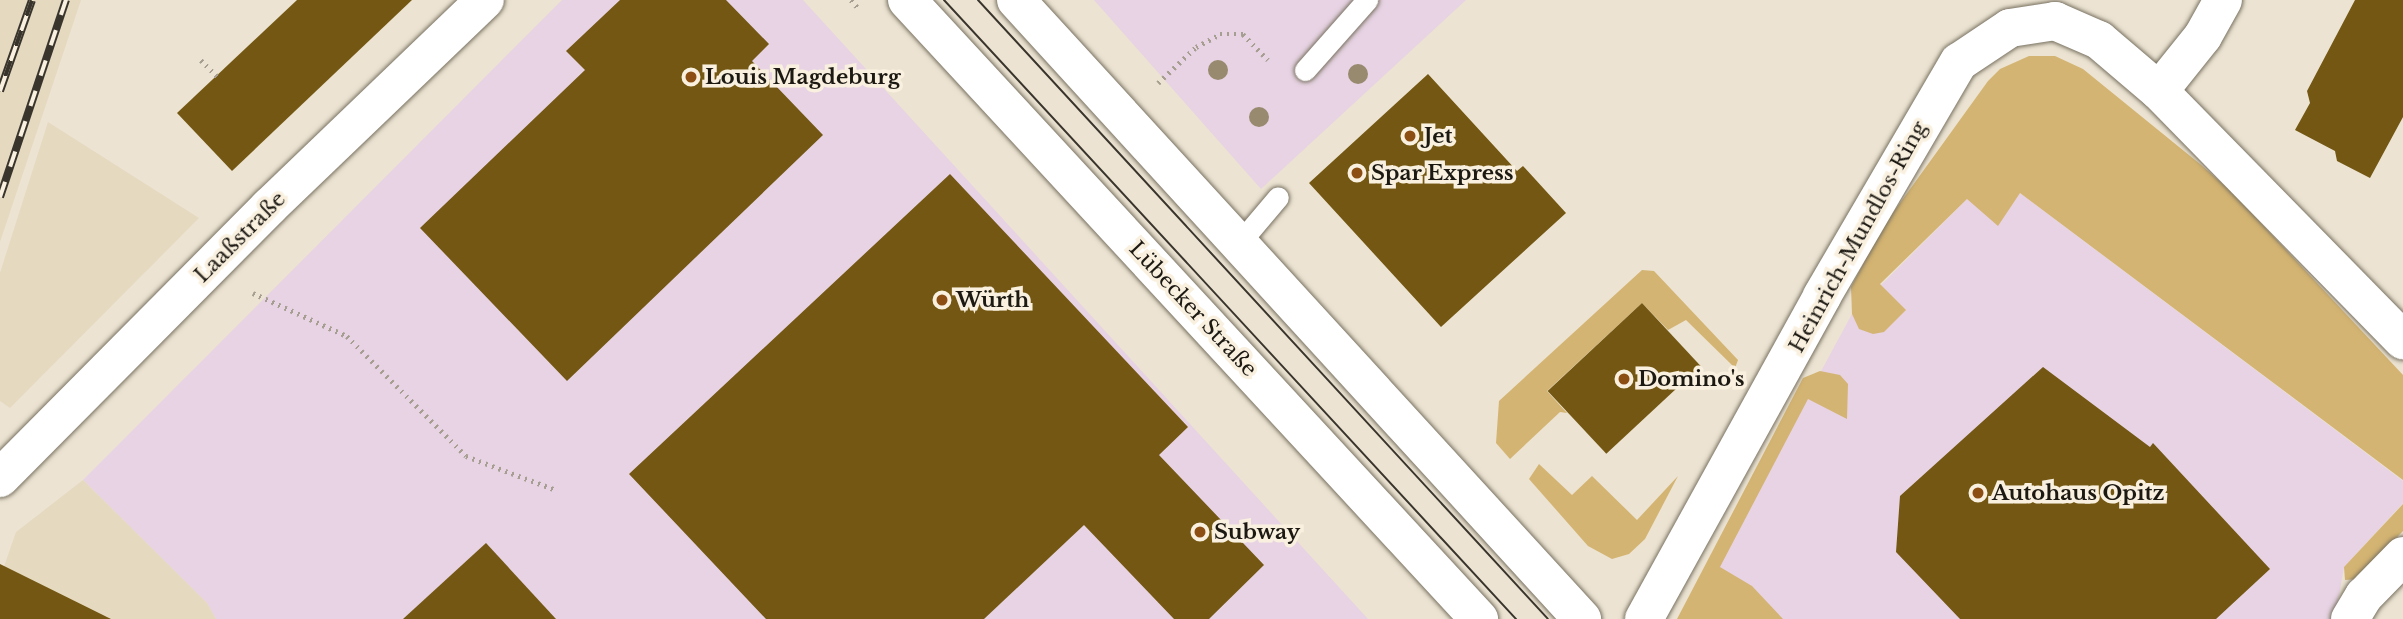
<!DOCTYPE html>
<html>
<head>
<meta charset="utf-8">
<style>
	body { margin:0 }
	#map { position:relative; width:2403px; height:619px; overflow:hidden; background:#ece3d2; font-family:"Libre Baskerville",serif }
	div>[style] { position:absolute }
	.commercial>* { inset:0; background:#e7d3e3 }
	.built>* { inset:0; background:#e5d9c0 }
	.green>* { inset:0; background:#d4b472 }
	.building>* { inset:0; background:#735712; transform-origin:0 0 }
	.path>* { height:4.5px; margin-top:-2.25px; transform-origin:0; background:repeating-linear-gradient(90deg,#a59e91 0 2px,transparent 0 7px) }
	.roads { filter:drop-shadow(0 0 2px #787161) drop-shadow(0 0 2px #787161) }
	.service>* { height:21px; margin:-10.5px; padding:0 10.5px; transform-origin:10.5px; border-radius:10.5px; background:#fff }
	.minor>* { height:38px; margin:-19px; padding:0 19px; transform-origin:19px; border-radius:19px; background:#fff }
	.secondary>* { height:38px; margin:-19px; padding:0 19px; transform-origin:19px; border-radius:19px; background:#fff }
	.tram>* { height:2px; margin:-1px; padding:0 1px; transform-origin:1px; border-radius:1px; background:#39352d }
	.rail>* { height:8px; margin-top:-4px; transform-origin:0; background:repeating-linear-gradient(90deg,#f9f0df 0 16px,#39352d 0 32px); box-sizing:border-box; border-block:2px solid #39352d }
	.trees>* { width:20px; height:20px; margin:-10px; border-radius:50%; background:#978a6e }
	.dots>* { width:19px; height:19px; translate:-50% -50%; box-sizing:border-box; border:4px solid #f9f0df; border-radius:50% }
	span { translate:-50% -50%; white-space:nowrap; text-align:center; line-height:1.15; -webkit-text-stroke:7px #f9f0df; paint-order:stroke }
	.poi-label { font-size:21px; color:#1c1913; font-weight:700 }
	.left { translate:0 -50%; text-align:left }
	.street-label { font-size:21px; color:#1c1913 }
</style>
</head>
<body>
<div id="map">
	<div class="commercial">
		<i style="clip-path:polygon(562px 0,803px 0,1368px 619px,216px 619px,207px 603px,83px 480px)"></i>
		<i style="clip-path:polygon(1094px 0,1466px 0,1261px 189px)"></i>
		<i style="clip-path:polygon(2020px 193px,2403px 481px,2403px 503px,2344px 567px,2335px 619px,1707px 619px,1695px 604px,1852px 314px,1968px 198px)"></i>
	</div>
	<div class="built">
		<i style="clip-path:polygon(0 0,81px 0,0 242px)"></i>
		<i style="clip-path:polygon(48px 122px,199px 218px,10px 408px,0 401px,0 273px)"></i>
		<i style="clip-path:polygon(83px 480px,207px 603px,216px 619px,0 619px,0 578px,16px 532px)"></i>
	</div>
	<div class="green">
		<i style="clip-path:polygon(2029px 56px,2055px 56px,2083px 69px,2200px 164px,2231px 191px,2403px 375px,2403px 480px,2020px 193px,1998px 226px,1967px 199px,1880px 284px,1906px 310px,1884px 332px,1873px 334px,1859px 329px,1852px 314px,1851px 287px,1882px 228px,1988px 81px,2000px 69px)"></i>
		<i style="clip-path:polygon(1642px 270px,1654px 271px,1738px 360px,1735px 368px,1686px 320px,1668px 330px,1642px 303px,1547px 391px,1567px 413px,1560px 412px,1510px 459px,1496px 443px,1499px 401px)"></i>
		<i style="clip-path:polygon(1820px 371px,1840px 375px,1848px 384px,1847px 419px,1808px 399px,1720px 567px,1752px 586px,1783px 619px,1677px 619px,1803px 378px)"></i>
		<i style="clip-path:polygon(1539px 464px,1572px 495px,1592px 476px,1637px 520px,1678px 476px,1645px 539px,1629px 554px,1612px 559px,1588px 546px,1529px 479px)"></i>
		<i style="clip-path:polygon(2403px 504px,2403px 531px,2357px 579px,2345px 580px,2344px 567px)"></i>
	</div>
	<div class="building">
		<i style="clip-path:polygon(297px 0,412px 0,232px 171px,177px 113px)"></i>
		<i style="clip-path:polygon(620px 0,726px 0,769px 44px,752px 61px,823px 135px,567px 381px,420px 228px,585px 70px,566px 51px)"></i>
		<i style="clip-path:polygon(2355px 0,2403px 0,2403px 117px,2370px 178px,2337px 161px,2335px 151px,2295px 130px,2310px 103px,2307px 91px)"></i>
		<i style="clip-path:polygon(1428px 74px,1517px 171px,1523px 166px,1566px 213px,1441px 327px,1309px 183px)"></i>
		<i style="clip-path:polygon(950px 174px,1188px 427px,1159px 455px,1264px 565px,1209px 619px,1174px 619px,1084px 525px,984px 619px,766px 619px,629px 474px)"></i>
		<i style="left:1642px;top:303px;width:86px;height:129px;rotate:47deg"></i>
		<i style="clip-path:polygon(2043px 367px,2150px 447px,2153px 443px,2270px 569px,2216px 619px,1960px 619px,1896px 552px,1900px 496px)"></i>
		<i style="clip-path:polygon(486px 543px,556px 619px,403px 619px)"></i>
		<i style="clip-path:polygon(0 564px,111px 619px,0 619px)"></i>
	</div>
	<div class="path">
		<i style="left:851px;top:0;width:13px;rotate:48deg"></i>
		<i style="left:201px;top:60px;width:23px;rotate:45deg"></i>
		<i style="left:1158px;top:83px;width:52px;rotate:-43.5deg"></i>
		<i style="left:1196px;top:47px;width:27px;rotate:-28deg"></i>
		<i style="left:1220px;top:34px;width:23px"></i>
		<i style="left:1243px;top:34px;width:36px;rotate:46deg"></i>
		<i style="left:253px;top:293px;width:103px;rotate:24.6deg"></i>
		<i style="left:347px;top:336px;width:169px;rotate:45.2deg"></i>
		<i style="left:466px;top:456px;width:94px;rotate:20.6deg"></i>
	</div>
	<div class="roads">
		<div class="service">
			<i style="left:1305px;top:70px;width:94px;rotate:-48.5deg"></i>
			<i style="left:1241px;top:241px;width:57px;rotate:-49.9deg"></i>
		</div>
		<div class="minor">
			<i style="left:2159px;top:91px;width:349px;rotate:45.6deg"></i>
			<i style="left:0;top:478px;width:382px;rotate:-45.2deg"></i>
			<i style="left:269px;top:207px;width:299px;rotate:-43.8deg"></i>
			<i style="left:1644px;top:619px;width:369px;rotate:-61.1deg"></i>
			<i style="left:1822px;top:296px;width:271px;rotate:-59.7deg"></i>
			<i style="left:1959px;top:62px;width:61px;rotate:-33.7deg"></i>
			<i style="left:2010px;top:28px;width:46px;rotate:-8.8deg"></i>
			<i style="left:2055px;top:21px;width:48px;rotate:23.4deg"></i>
			<i style="left:2099px;top:40px;width:79px;rotate:40.4deg"></i>
			<i style="left:2159px;top:91px;width:70px;rotate:-51.3deg"></i>
			<i style="left:2203px;top:36px;width:41px;rotate:-60.9deg"></i>
			<i style="left:2350px;top:619px;width:27px;rotate:-59deg"></i>
			<i style="left:2364px;top:596px;width:56px;rotate:-45.7deg"></i>
		</div>
		<div class="secondary">
			<i style="left:907px;top:0;width:843px;rotate:47.26deg"></i>
			<i style="left:1016px;top:0;width:839px;rotate:47.56deg"></i>
		</div>
	</div>
	<div class="tram">
		<i style="left:944px;top:0;width:843px;rotate:47.26deg"></i>
		<i style="left:978px;top:0;width:841px;rotate:47.36deg"></i>
	</div>
	<div class="rail">
		<i style="left:0;top:91px;width:96px;rotate:-70.6deg"></i>
		<i style="left:0;top:197px;width:208px;rotate:-71.5deg"></i>
	</div>
	<div class="trees">
		<i style="left:1218px;top:70px"></i>
		<i style="left:1358px;top:74px"></i>
		<i style="left:1259px;top:117px"></i>
	</div>
	<div class="dots">
		<i style="left:691px;top:77px;background:#8c4e13"></i>
		<i style="left:1410px;top:136px;background:#8c4e13"></i>
		<i style="left:1357px;top:173px;background:#8c4e13"></i>
		<i style="left:942px;top:300px;background:#8c4e13"></i>
		<i style="left:1624px;top:379px;background:#8c4e13"></i>
		<i style="left:1978px;top:493px;background:#8c4e13"></i>
		<i style="left:1200px;top:532px;background:#8c4e13"></i>
	</div>
	<div class="poi-label">
		<span class="left" style="left:705px;top:77px">Louis Magdeburg</span>
		<span class="left" style="left:1424px;top:136px">Jet</span>
		<span class="left" style="left:1371px;top:173px">Spar Express</span>
		<span class="left" style="left:956px;top:300px">Würth</span>
		<span class="left" style="left:1638px;top:379px">Domino's</span>
		<span class="left" style="left:1992px;top:493px">Autohaus Opitz</span>
		<span class="left" style="left:1214px;top:532px">Subway</span>
	</div>
	<div class="street-label">
		<span style="left:240px;top:237px;rotate:-45deg">Laaßstraße</span>
		<span style="left:1858px;top:237px;rotate:-61deg">Heinrich-Mundlos-Ring</span>
		<span style="left:1193px;top:309px;rotate:47deg">Lübecker Straße</span>
	</div>
</div>
</body>
</html>
